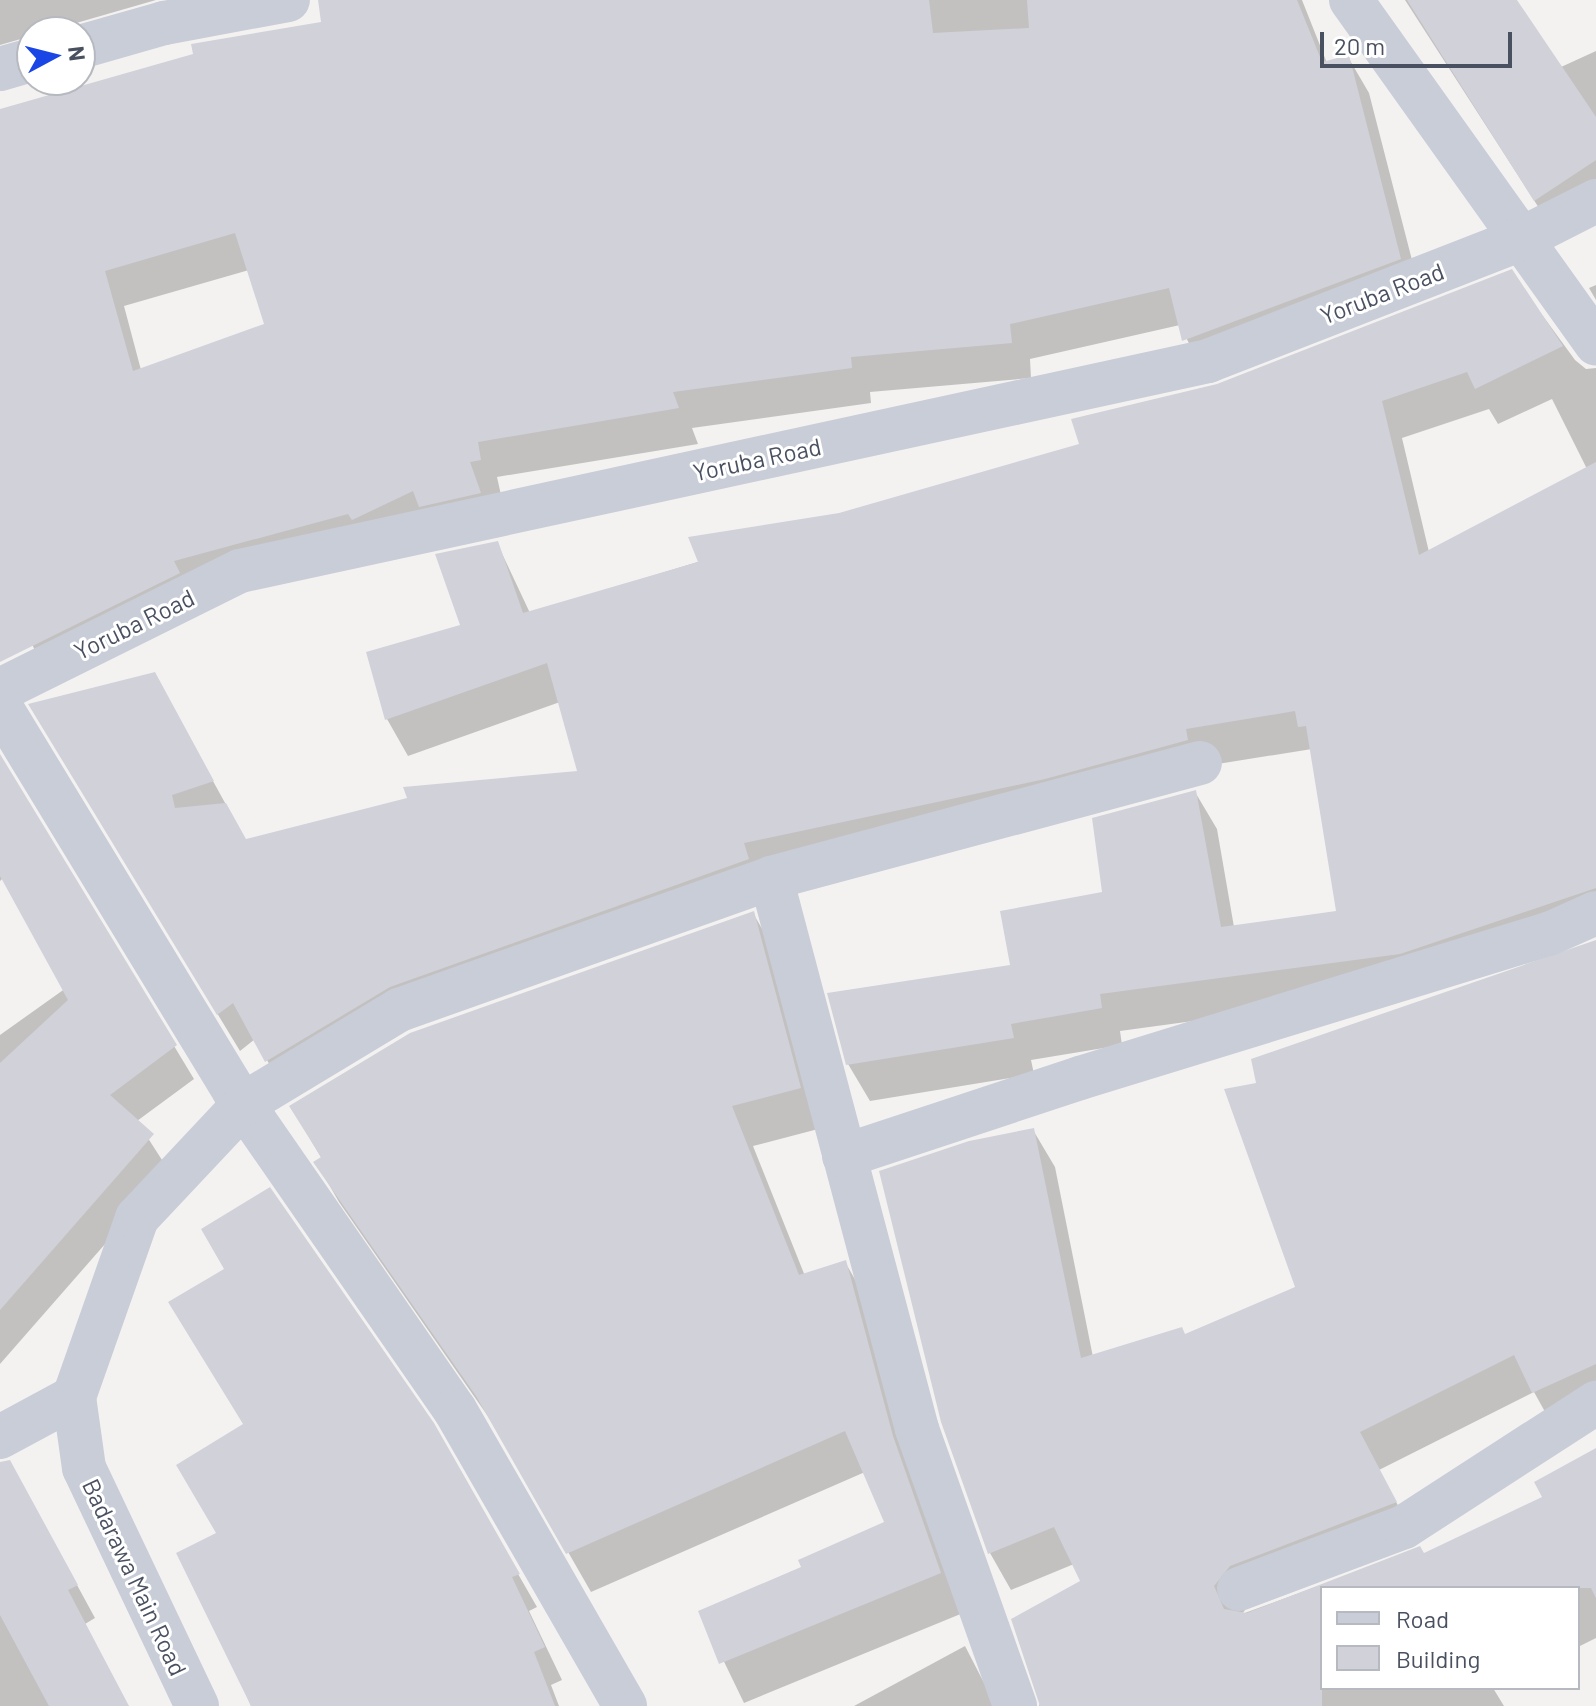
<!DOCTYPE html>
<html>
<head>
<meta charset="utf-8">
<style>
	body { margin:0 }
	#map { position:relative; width:1596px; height:1706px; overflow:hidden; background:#f4f2f1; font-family:Barlow,sans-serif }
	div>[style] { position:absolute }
	.shadow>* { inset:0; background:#0003 }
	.building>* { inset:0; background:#d1d2d9 }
	.minor>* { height:44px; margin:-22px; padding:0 22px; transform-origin:22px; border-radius:22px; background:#c8cdd8 }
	span { translate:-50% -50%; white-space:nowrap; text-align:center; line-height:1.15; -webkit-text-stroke:6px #fff; paint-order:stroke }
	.street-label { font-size:24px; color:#49505f }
	.legend { position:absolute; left:1320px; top:1586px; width:260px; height:104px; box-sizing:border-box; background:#fff; border:2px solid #b6b9bf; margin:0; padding:10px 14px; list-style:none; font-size:24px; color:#49505f }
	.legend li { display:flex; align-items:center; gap:16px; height:40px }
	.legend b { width:40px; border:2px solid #b6b9bf }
	.north { position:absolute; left:16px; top:16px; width:80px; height:80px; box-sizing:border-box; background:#fff; border:2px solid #b6b9bf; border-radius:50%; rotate:83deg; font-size:22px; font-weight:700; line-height:32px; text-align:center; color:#49505f }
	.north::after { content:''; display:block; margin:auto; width:28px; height:36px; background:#1a46e5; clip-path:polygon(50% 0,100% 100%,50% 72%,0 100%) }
	.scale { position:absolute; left:1320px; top:32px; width:192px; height:36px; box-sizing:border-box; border:4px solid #49505f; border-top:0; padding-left:10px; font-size:24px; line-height:28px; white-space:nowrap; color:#49505f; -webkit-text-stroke:6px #fff; paint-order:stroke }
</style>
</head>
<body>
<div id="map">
	<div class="shadow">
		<i style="clip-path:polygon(0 0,156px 0,0 45px)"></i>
		<i style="clip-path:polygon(evenodd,332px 0,1302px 0,1327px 63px,1348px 57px,1369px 93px,1421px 295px,1205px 376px,1180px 325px,1030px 359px,1031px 378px,870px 392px,871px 403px,692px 428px,698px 444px,497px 477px,501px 495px,193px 597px,51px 682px,0 581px,0 111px,335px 22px,332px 0,249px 270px,267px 325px,141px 370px,124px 306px,249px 270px)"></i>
		<i style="clip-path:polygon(1405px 0,1513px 0,1561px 67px,1596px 51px,1596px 210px,1557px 236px)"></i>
		<i style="clip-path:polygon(evenodd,1511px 272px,1575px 360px,1586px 369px,1596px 368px,1596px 932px,1421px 990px,1120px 1031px,1122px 1045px,1031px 1060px,1034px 1074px,870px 1101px,848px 1064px,1012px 966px,1105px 894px,1195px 792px,1217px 829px,1234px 927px,1338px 913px,1312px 749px,1205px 766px,764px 880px,412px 1023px,288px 1097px,255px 1039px,240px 1051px,61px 756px,175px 712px,246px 841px,579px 773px,560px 702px,408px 756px,387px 719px,368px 654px,463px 627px,497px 543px,530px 613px,1081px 445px,1511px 272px,1552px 399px,1587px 469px,1429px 552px,1402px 438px,1489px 409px,1498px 424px,1552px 399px)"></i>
		<i style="clip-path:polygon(1596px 285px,1596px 300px,1589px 288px)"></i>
		<i style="clip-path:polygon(0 758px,194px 1079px,137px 1121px,162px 1160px,162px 1179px,0 1364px,0 1035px,66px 988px,3px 878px,0 881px)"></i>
		<i style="clip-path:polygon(753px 913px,776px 953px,822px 1128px,753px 1146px,805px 1276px,845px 1262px,868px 1302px,963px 1613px,744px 1703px,700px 1612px,804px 1568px,887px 1523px,865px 1472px,591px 1592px,501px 1435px,339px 1202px,316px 1162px,322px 1159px,291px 1107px)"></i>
		<i style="clip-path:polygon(1596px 943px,1596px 1410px,1554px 1428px,1534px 1392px,1379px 1470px,1416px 1539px,1251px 1602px,1242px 1614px,1419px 1549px,1423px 1556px,1545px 1498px,1596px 1458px,1596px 1638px,1578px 1647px,1578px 1588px,1322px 1588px,1322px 1688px,1493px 1688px,1504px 1706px,1039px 1706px,1083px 1582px,1074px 1564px,1011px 1590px,990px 1553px,1033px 1130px,1055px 1167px,1093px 1357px,1185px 1336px,1298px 1288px,1254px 1060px)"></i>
		<i style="clip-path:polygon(432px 1424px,537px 1607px,529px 1611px,562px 1680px,551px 1685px,559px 1706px,251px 1706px,236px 1671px)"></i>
		<i style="clip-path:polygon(0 1464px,28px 1495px,95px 1618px,85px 1624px,128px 1706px,0 1706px)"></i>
		<i style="clip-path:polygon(965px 1646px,996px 1706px,854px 1706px)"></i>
	</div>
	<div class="building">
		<i style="clip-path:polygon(evenodd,318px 0,929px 0,933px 33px,1029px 28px,1027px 0,1297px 0,1322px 62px,1349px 55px,1401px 259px,1182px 341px,1169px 288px,1010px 324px,1012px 343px,851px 357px,852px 368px,673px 392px,679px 408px,478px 442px,481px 460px,470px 462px,481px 493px,419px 507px,413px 491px,352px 520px,348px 514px,174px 561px,180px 573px,0 662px,0 109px,193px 54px,191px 44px,321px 22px,318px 0,235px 233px,264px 324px,133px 371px,105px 271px,235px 233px)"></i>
		<i style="clip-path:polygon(1407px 0,1517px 0,1596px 117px,1596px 160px,1534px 201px)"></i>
		<i style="clip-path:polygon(1512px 269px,1563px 346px,1475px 389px,1467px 372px,1382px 401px,1419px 555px,1596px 462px,1596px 888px,1400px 954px,1100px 994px,1102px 1008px,1011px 1024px,1014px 1038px,846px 1065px,827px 993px,1010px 965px,1000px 911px,1102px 892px,1092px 818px,1196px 790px,1221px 927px,1336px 911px,1306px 726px,1298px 727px,1295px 711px,1186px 729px,1188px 740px,1045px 779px,744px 843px,749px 859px,390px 987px,265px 1062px,233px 1003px,217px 1015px,28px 704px,155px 672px,214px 781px,172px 795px,175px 808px,226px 803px,246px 839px,407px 798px,403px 787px,577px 771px,547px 663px,385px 720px,366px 652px,460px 625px,435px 554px,498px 541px,523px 613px,698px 562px,688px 537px,839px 513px,1079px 444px,1071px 419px,1217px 384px)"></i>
		<i style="clip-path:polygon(0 754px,177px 1045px,110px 1095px,154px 1134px,0 1310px,0 1063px,68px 1000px,0 876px)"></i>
		<i style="clip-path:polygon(754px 911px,801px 1088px,732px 1106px,799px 1275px,846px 1260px,893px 1436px,941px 1573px,719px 1664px,698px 1611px,801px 1567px,798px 1560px,884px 1522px,845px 1431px,566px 1554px,476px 1396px,313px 1162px,321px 1157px,289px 1106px,410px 1033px)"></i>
		<i style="clip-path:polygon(1596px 940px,1596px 1364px,1532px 1393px,1514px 1355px,1360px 1432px,1397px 1502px,1230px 1566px,1214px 1586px,1224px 1609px,1247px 1613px,1420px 1546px,1424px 1553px,1542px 1497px,1534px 1482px,1596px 1448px,1596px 1598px,1591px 1588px,1322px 1588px,1322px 1706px,1040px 1706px,1011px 1619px,1080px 1581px,1054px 1527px,988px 1554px,941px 1422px,879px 1171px,969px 1141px,1034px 1128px,1081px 1358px,1182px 1327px,1185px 1334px,1295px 1287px,1224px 1089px,1256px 1083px,1251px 1059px)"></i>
		<i style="clip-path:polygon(270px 1187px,434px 1423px,520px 1574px,512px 1577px,545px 1647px,534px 1652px,555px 1706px,251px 1706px,176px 1553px,216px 1533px,176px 1465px,243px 1424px,168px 1302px,224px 1269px,201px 1229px)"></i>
		<i style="clip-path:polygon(10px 1460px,78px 1585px,68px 1590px,129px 1706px,49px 1706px,0 1615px,0 1462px)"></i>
	</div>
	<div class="minor">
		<i style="left:1351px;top:0;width:422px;rotate:54.5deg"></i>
		<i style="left:80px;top:47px;width:87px;rotate:-15.9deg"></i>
		<i style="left:164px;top:23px;width:126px;rotate:-10.5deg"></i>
		<i style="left:0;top:69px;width:33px;rotate:-16deg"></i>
		<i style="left:0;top:690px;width:268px;rotate:-26.4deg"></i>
		<i style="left:240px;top:571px;width:991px;rotate:-12.24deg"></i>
		<i style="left:1208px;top:361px;width:336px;rotate:-21.3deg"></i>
		<i style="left:1521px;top:239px;width:84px;rotate:-26.9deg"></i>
		<i style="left:0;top:706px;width:451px;rotate:58.7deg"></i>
		<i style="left:234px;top:1091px;width:388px;rotate:55.3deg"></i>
		<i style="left:455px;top:1410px;width:341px;rotate:60.1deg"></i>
		<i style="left:771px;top:878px;width:570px;rotate:75.16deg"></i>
		<i style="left:917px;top:1429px;width:294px;rotate:70.5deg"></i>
		<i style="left:844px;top:1156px;width:249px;rotate:-18.3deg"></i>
		<i style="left:1080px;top:1078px;width:491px;rotate:-17.1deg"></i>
		<i style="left:1549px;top:934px;width:51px;rotate:-24.1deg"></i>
		<i style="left:0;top:1437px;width:84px;rotate:-28.4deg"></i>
		<i style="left:1239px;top:1589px;width:176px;rotate:-20.6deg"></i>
		<i style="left:1404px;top:1527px;width:229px;rotate:-32.9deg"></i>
		<i style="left:197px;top:1706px;width:263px;rotate:-115.4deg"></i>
		<i style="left:84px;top:1468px;width:72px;rotate:-98deg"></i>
		<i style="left:74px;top:1397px;width:190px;rotate:-70.6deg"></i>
		<i style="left:137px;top:1218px;width:158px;rotate:-46.8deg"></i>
		<i style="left:245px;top:1103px;width:180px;rotate:-31.1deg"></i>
		<i style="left:399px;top:1010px;width:395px;rotate:-19.5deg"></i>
		<i style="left:771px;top:878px;width:444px;rotate:-15deg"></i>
	</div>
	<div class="street-label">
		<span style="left:1382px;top:293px;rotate:-21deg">Yoruba Road</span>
		<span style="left:757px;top:459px;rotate:-12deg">Yoruba Road</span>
		<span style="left:134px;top:624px;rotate:-26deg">Yoruba Road</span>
		<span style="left:135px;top:1577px;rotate:65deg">Badarawa Main Road</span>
	</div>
	<ul class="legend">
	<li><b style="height:10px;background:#c8cdd8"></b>Road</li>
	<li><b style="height:22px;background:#d1d2d9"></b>Building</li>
	</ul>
	<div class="north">N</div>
	<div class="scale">20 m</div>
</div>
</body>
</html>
